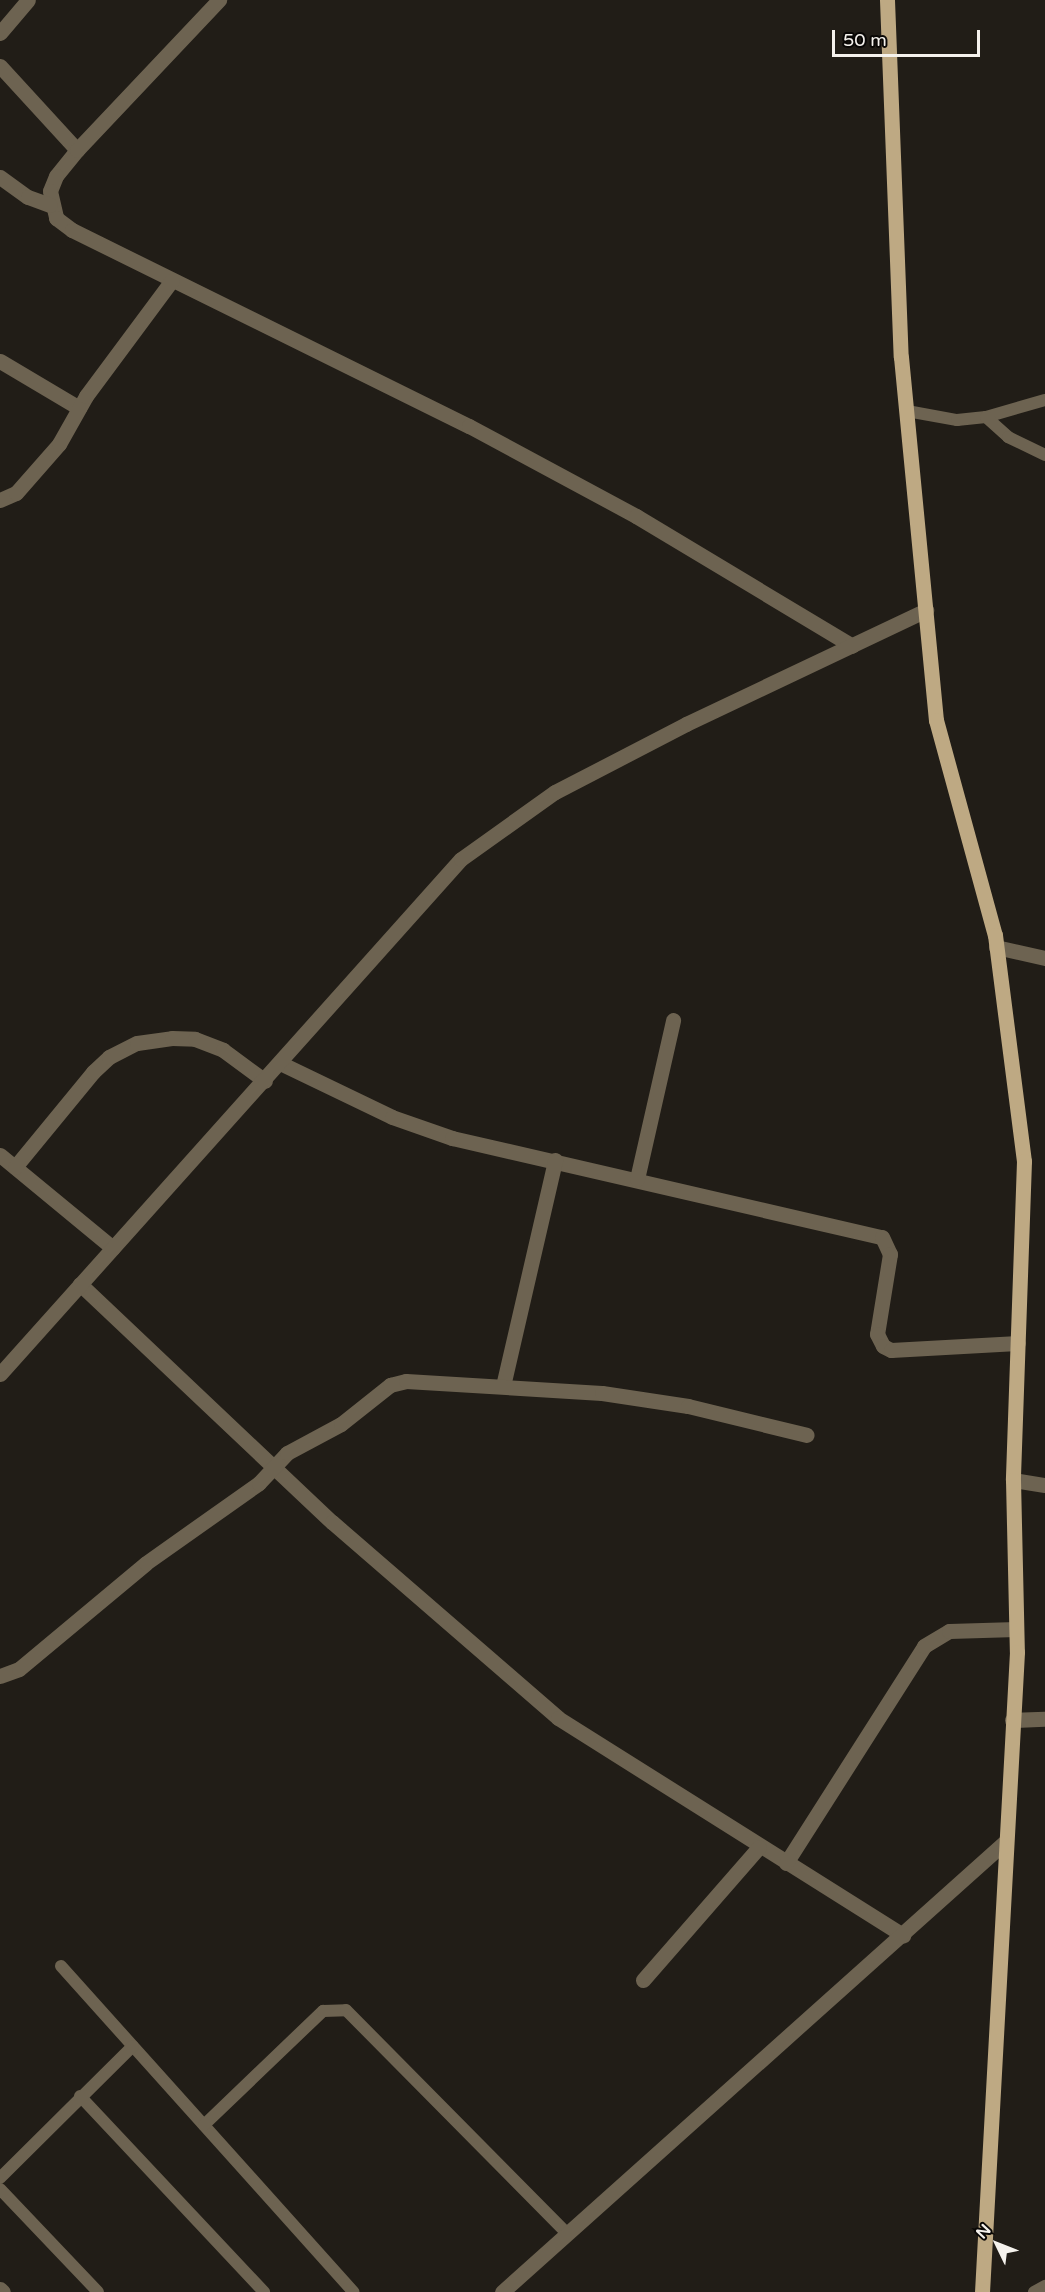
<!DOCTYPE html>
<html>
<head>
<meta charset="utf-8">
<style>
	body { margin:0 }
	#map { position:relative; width:1045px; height:2292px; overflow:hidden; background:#211d17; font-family:"Varela Round",sans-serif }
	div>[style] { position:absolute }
	.service>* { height:12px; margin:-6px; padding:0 6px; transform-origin:6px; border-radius:6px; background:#6d6351 }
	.minor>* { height:15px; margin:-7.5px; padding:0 7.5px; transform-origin:7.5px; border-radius:7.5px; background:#6d6351 }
	.primary>* { height:15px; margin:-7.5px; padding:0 7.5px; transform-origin:7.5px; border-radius:7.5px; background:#bea983 }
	span { translate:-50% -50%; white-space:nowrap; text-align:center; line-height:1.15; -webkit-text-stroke:4.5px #090705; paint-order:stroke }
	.north { position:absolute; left:967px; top:2214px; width:60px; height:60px; -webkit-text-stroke:4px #090705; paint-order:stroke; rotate:313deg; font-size:16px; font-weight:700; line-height:24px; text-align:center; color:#f5f2ed }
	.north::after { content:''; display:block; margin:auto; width:21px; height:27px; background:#f5f2ed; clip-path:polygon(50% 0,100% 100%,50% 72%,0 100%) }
	.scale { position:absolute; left:832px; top:30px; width:148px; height:27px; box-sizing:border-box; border:3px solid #f5f2ed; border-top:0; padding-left:8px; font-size:18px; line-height:21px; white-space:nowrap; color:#f5f2ed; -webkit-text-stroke:4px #090705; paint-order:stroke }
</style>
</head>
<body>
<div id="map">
	<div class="service">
		<i style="left:907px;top:411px;width:51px;rotate:10.2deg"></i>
		<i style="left:957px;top:420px;width:29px;rotate:-6deg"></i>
		<i style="left:986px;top:417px;width:61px;rotate:-16.1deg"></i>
		<i style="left:986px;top:417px;width:30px;rotate:42deg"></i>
		<i style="left:1008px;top:437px;width:41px;rotate:25.9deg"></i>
		<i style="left:61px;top:1966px;width:438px;rotate:48.1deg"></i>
		<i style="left:80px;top:2096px;width:269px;rotate:46.8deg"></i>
		<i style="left:204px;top:2125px;width:165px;rotate:-43.8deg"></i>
		<i style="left:323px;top:2011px;width:23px;rotate:-2deg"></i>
		<i style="left:346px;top:2010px;width:314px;rotate:45.3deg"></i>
		<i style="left:0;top:2178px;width:187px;rotate:-44.8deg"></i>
		<i style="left:0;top:2189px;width:142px;rotate:46.4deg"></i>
		<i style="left:1034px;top:2292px;width:13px;rotate:-29deg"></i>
	</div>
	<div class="minor">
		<i style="left:0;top:33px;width:43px;rotate:-49.7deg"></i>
		<i style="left:0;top:66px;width:114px;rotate:47.5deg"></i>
		<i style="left:77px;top:150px;width:33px;rotate:129deg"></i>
		<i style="left:56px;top:176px;width:16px;rotate:112deg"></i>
		<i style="left:50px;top:191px;width:28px;rotate:77deg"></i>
		<i style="left:56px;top:218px;width:20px;rotate:37deg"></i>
		<i style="left:72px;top:230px;width:443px;rotate:26.3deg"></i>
		<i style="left:469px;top:426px;width:190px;rotate:28.3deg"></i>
		<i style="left:636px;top:516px;width:252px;rotate:31deg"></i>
		<i style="left:77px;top:150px;width:207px;rotate:-46.6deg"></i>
		<i style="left:0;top:177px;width:34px;rotate:36deg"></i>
		<i style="left:28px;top:197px;width:23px;rotate:20deg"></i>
		<i style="left:0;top:361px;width:92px;rotate:30.7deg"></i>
		<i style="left:0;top:500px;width:17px;rotate:-24deg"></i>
		<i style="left:16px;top:493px;width:65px;rotate:-48.7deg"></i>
		<i style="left:59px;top:444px;width:55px;rotate:-60.6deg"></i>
		<i style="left:86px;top:396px;width:144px;rotate:-53.4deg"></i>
		<i style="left:996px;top:947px;width:50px;rotate:12.7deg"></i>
		<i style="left:280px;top:1063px;width:124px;rotate:25.7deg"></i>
		<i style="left:392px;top:1117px;width:64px;rotate:19.3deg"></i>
		<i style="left:452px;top:1138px;width:441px;rotate:13deg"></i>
		<i style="left:882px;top:1237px;width:19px;rotate:65deg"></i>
		<i style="left:890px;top:1254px;width:81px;rotate:99.2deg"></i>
		<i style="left:877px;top:1334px;width:13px;rotate:63deg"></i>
		<i style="left:883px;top:1346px;width:9px;rotate:27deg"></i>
		<i style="left:891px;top:1350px;width:127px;rotate:-3.2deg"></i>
		<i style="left:0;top:1155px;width:146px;rotate:39.5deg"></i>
		<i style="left:15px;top:1167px;width:123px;rotate:-50.6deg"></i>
		<i style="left:93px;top:1072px;width:22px;rotate:-43deg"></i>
		<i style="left:109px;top:1057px;width:31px;rotate:-27deg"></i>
		<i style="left:137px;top:1043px;width:35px;rotate:-8deg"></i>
		<i style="left:172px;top:1038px;width:23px;rotate:2deg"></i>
		<i style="left:195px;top:1039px;width:30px;rotate:21deg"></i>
		<i style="left:223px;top:1050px;width:52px;rotate:36.4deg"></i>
		<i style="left:637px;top:1179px;width:163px;rotate:-77.2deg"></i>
		<i style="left:80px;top:1284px;width:347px;rotate:43.4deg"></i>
		<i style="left:332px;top:1522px;width:299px;rotate:40.9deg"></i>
		<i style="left:558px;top:1718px;width:408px;rotate:32.2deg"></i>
		<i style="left:0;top:1374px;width:691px;rotate:-48.17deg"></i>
		<i style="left:461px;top:859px;width:115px;rotate:-35.5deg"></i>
		<i style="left:555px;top:792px;width:148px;rotate:-27.4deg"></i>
		<i style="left:686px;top:724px;width:266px;rotate:-25.4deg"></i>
		<i style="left:503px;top:1386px;width:232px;rotate:-77deg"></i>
		<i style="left:1013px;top:1480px;width:32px;rotate:9deg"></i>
		<i style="left:0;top:1676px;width:20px;rotate:-20deg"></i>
		<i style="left:19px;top:1669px;width:165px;rotate:-39.8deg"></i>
		<i style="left:146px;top:1563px;width:138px;rotate:-35.3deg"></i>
		<i style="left:259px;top:1483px;width:41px;rotate:-47deg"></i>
		<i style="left:287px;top:1453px;width:61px;rotate:-28.2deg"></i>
		<i style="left:341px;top:1424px;width:63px;rotate:-38.5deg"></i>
		<i style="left:390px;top:1385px;width:16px;rotate:-14deg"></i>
		<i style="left:406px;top:1381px;width:196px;rotate:3.5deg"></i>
		<i style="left:602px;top:1393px;width:87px;rotate:8.6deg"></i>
		<i style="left:688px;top:1406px;width:122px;rotate:13.7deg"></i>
		<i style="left:1012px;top:1720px;width:33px;rotate:-2deg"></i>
		<i style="left:786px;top:1863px;width:257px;rotate:-57.5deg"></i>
		<i style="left:924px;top:1646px;width:29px;rotate:-31deg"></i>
		<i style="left:949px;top:1631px;width:67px;rotate:-1.7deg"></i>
		<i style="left:643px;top:1980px;width:176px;rotate:-48.9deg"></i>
		<i style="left:0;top:2289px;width:4px;rotate:45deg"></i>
		<i style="left:502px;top:2292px;width:675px;rotate:-41.82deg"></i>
	</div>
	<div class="primary">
		<i style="left:887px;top:0;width:357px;rotate:87.8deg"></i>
		<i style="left:901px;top:357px;width:365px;rotate:84.5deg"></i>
		<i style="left:936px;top:720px;width:223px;rotate:74.7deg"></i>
		<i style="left:995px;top:935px;width:228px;rotate:82.7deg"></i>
		<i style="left:1024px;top:1161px;width:319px;rotate:92deg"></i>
		<i style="left:1013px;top:1480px;width:172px;rotate:88.7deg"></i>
		<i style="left:1017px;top:1652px;width:641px;rotate:93.13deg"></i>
	</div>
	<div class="north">N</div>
	<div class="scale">50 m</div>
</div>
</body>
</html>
